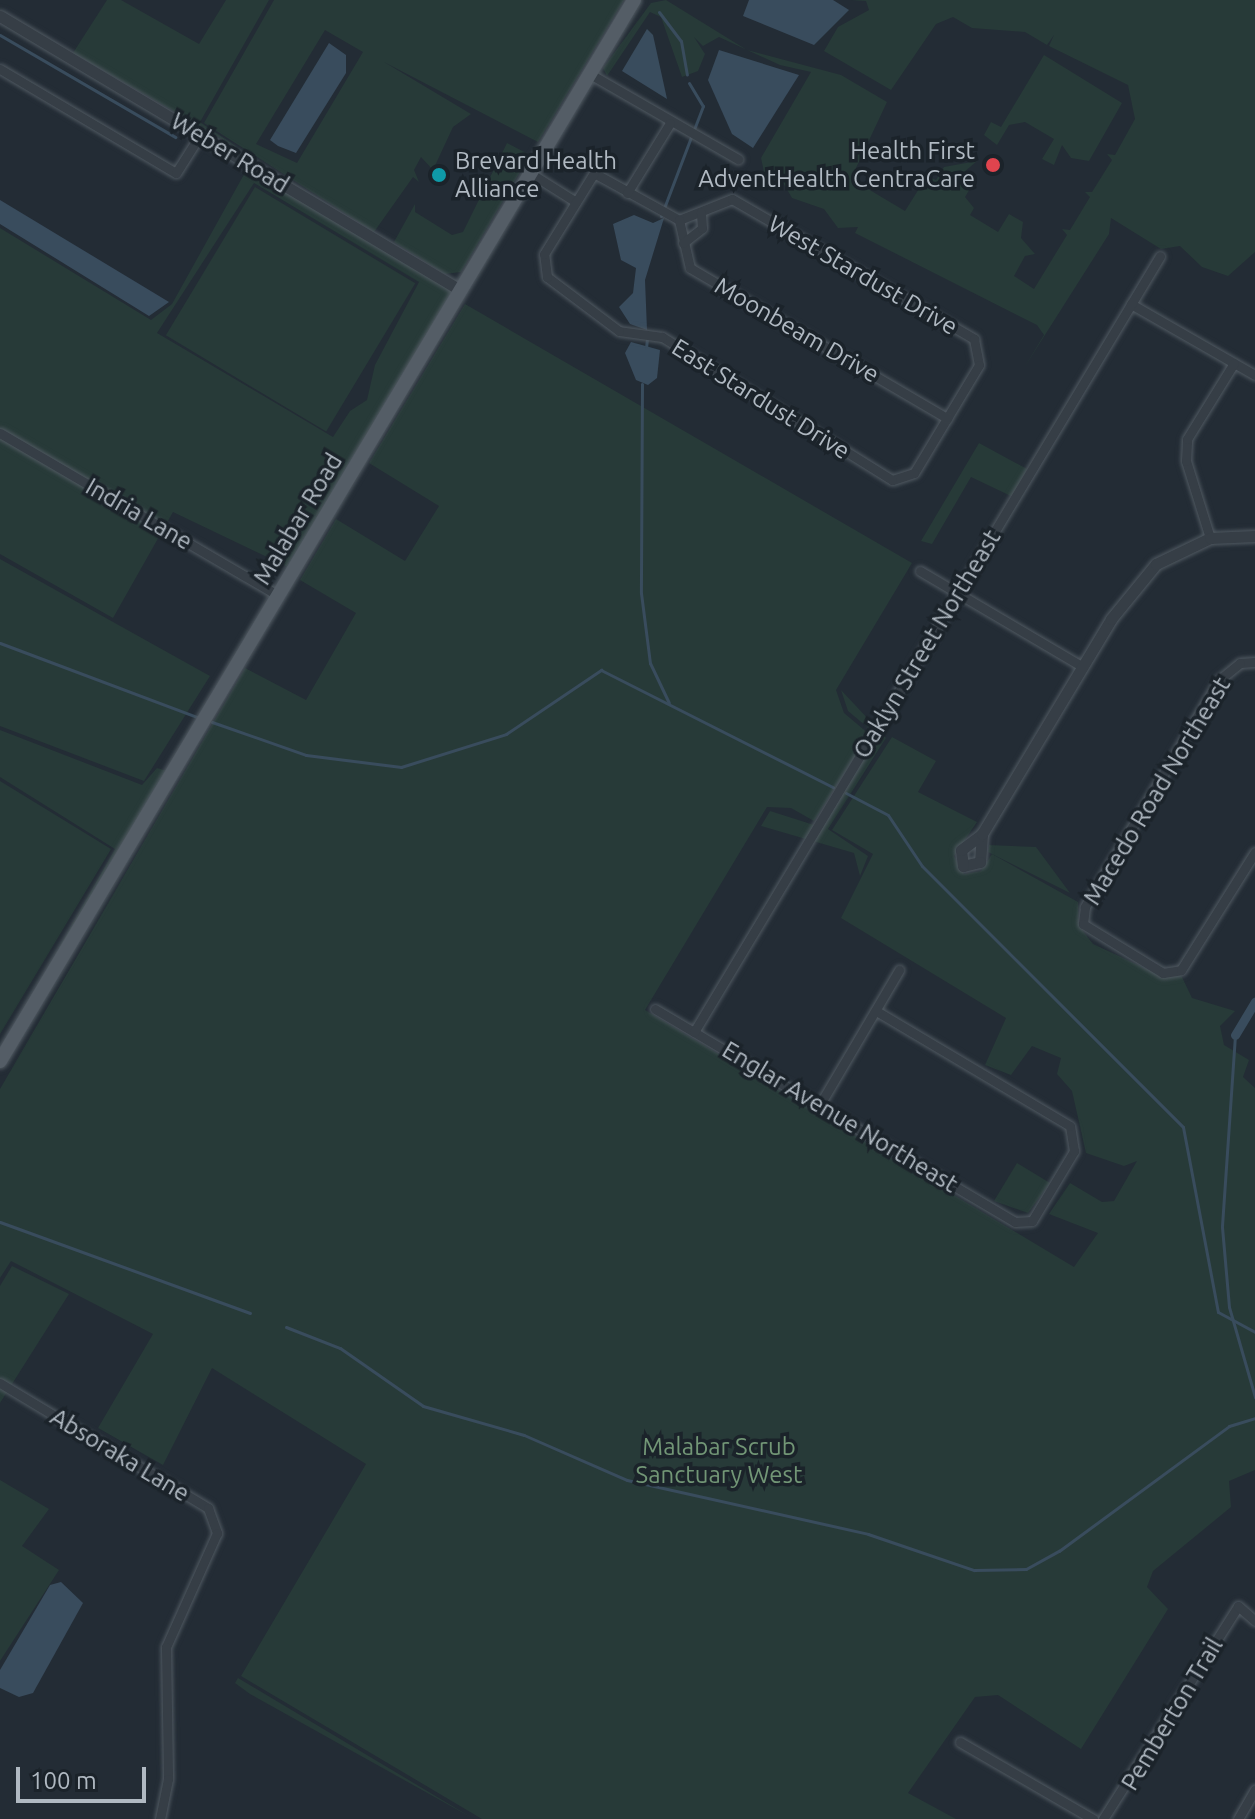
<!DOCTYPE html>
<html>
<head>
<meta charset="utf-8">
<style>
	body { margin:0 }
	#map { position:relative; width:1255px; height:1819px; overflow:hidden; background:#232c35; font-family:Ubuntu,sans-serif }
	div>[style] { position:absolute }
	.green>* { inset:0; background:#273a38; transform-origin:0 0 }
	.water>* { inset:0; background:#394c5d }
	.stream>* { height:3px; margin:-1.5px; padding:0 1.5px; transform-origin:1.5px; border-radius:1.5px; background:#394c5d }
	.canal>* { height:9px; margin:-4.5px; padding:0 4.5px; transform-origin:4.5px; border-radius:4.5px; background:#394c5d }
	.roads { filter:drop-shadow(0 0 2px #505961) drop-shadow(0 0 2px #505961) }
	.minor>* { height:9px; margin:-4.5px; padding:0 4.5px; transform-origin:4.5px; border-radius:4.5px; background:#363e46 }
	.tertiary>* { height:11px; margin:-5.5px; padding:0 5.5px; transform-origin:5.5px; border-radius:5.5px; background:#363e46 }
	.primary>* { height:14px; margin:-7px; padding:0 7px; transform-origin:7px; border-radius:7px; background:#545d66 }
	.dots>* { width:22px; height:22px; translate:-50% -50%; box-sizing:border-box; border:4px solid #1b232a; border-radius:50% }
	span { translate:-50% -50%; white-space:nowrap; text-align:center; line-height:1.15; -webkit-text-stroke:7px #1b232a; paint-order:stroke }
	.poi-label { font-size:24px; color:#b0b9c2 }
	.right { translate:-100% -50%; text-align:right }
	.left { translate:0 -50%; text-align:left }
	.street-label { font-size:24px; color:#b0b9c2 }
	.park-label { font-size:24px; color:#729676 }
	.scale { position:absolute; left:16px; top:1767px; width:130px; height:36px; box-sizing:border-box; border:4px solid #b0b9c2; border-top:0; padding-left:10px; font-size:24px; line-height:28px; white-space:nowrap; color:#b0b9c2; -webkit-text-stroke:6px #1b232a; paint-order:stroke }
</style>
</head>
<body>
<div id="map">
	<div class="green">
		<i style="clip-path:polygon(107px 0,121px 0,199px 44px,226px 0,269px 0,200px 122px,246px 153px,73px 53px)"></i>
		<i style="clip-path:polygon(evenodd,274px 0,624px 0,538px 142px,384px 62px,471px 114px,453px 127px,433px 170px,421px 157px,414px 170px,419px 182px,413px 177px,374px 232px,204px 123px,274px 0,325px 30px,363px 52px,297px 163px,256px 144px,325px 30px)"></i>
		<i style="clip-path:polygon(666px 0,747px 50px,841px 75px,887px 102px,856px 168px,858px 183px,905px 211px,927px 176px,936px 180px,944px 167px,977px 161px,963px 173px,977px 177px,965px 197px,974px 208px,970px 215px,998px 232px,1009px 214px,1023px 222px,1021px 238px,1035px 254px,1025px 256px,1014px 276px,1034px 289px,1067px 235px,1062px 229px,1070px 230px,1090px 197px,1085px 192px,1092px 192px,1112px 160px,1107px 154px,1115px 155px,1135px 119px,1128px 85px,1049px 46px,1054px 35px,1047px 45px,1025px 32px,972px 28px,953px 17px,936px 24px,891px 90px,824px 51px,838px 27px,869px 10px,866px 1px,851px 0,1255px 0,1255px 252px,1228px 276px,1202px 267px,1180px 246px,1161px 249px,1111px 218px,1109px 234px,1024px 368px,1044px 335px,1037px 325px,855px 233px,858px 227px,838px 228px,824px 209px,792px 198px,782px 181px,764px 172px,761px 158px,811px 72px,780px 65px,719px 37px,703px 46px,694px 37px,705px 54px,698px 71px,682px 77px,661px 17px,650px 12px,607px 76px,603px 68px,651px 3px)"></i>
		<i style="clip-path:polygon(1044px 55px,1122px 103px,1089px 161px,1071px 158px,1062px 145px,1054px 165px,1042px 159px,1054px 139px,1025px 122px,1009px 125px,997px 145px,984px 135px,991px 122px,1001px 127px)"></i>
		<i style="clip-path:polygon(507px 143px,530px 155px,461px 272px,445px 274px,394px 242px,415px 204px,415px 212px,452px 235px,463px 232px)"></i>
		<i style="clip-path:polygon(evenodd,247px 169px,454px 292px,288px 567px,173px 512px,113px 618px,0 554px,0 228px,151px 320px,172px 304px,247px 169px,254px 183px,419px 282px,375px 365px,367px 400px,350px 411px,333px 437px,157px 333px,254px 183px)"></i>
		<i style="left:255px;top:187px;width:187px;height:173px;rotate:31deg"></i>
		<i style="clip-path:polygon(465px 304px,912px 563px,836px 690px,844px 713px,869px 734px,814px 821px,791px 808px,767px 807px,645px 1010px,1074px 1267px,1098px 1233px,1049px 1214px,1070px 1183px,1102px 1202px,1114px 1201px,1137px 1161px,1124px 1166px,1086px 1153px,1072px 1091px,1057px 1074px,1061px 1058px,1032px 1046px,1011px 1075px,985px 1065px,1006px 1018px,841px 918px,873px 854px,832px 830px,892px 737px,936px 761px,918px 792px,977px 822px,954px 856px,964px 874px,981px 871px,992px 854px,1078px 902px,1079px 926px,1093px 944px,1164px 977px,1181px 975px,1192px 998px,1235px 1011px,1220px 1026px,1224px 1045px,1249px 1060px,1243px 1077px,1255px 1088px,1255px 1470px,1229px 1481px,1231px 1507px,1153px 1571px,1147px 1587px,1168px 1609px,1081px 1749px,998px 1695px,975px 1697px,908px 1793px,956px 1819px,482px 1819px,241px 1676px,366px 1464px,212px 1368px,163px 1465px,98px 1428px,153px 1334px,11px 1261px,0 1278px,0 1089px,245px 668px,306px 700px,356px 613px,300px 580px,336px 519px,405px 561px,439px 506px,369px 463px)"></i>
		<i style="clip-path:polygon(979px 443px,1027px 469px,1013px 497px,971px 477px,932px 544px,921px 541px)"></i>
		<i style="clip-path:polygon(0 559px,210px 676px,144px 781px,0 726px)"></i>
		<i style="clip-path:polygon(841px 690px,886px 738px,828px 829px,868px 856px,860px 876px,854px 853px,761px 826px,770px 811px,814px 825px,872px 731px,848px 711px)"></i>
		<i style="clip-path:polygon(0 730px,142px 785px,157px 768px,167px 771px,0 1051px,115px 849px,0 777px)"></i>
		<i style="clip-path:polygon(0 781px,111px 849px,0 1034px)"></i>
		<i style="clip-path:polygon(989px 845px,1036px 847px,1070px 893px,988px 852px)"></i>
		<i style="clip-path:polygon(1017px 1163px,1050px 1183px,1028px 1213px,994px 1201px)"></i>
		<i style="clip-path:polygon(12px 1266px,69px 1294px,0 1403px,0 1286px)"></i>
		<i style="clip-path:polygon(0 1480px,49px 1509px,22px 1546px,59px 1570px,0 1661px)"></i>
		<i style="clip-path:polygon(238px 1678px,474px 1819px,250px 1694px,235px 1683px)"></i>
	</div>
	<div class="water">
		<i style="clip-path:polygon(749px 0,833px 0,849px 10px,814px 45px,743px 16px)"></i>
		<i style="clip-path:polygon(647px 29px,653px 35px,667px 99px,622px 71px)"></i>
		<i style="clip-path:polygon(329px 43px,346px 55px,346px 73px,296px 153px,278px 146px,270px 140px)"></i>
		<i style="clip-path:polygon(719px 50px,799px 75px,753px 148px,732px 134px,708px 80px)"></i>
		<i style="clip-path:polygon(0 200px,169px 302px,149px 316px,0 224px)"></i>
		<i style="clip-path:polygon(634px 215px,653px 223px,664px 218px,645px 280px,647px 330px,630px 324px,619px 307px,633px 293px,636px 268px,621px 260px,613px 224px)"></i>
		<i style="clip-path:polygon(631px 342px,660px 350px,657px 378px,648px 385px,636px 380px,625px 353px)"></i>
		<i style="clip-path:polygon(61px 1582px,83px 1603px,33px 1693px,19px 1697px,0 1688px,0 1670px,50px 1585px)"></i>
	</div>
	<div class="stream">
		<i style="left:659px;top:12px;width:36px;rotate:53deg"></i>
		<i style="left:681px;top:41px;width:34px;rotate:80deg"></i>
		<i style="left:0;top:35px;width:203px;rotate:30.2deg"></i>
		<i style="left:689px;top:83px;width:27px;rotate:59deg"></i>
		<i style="left:703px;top:106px;width:26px;rotate:111deg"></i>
		<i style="left:661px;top:216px;width:85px;rotate:-69.2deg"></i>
		<i style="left:646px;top:348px;width:10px;rotate:-84deg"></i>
		<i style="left:642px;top:384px;width:209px;rotate:90.3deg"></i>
		<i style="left:641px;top:593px;width:71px;rotate:82.7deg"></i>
		<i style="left:650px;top:663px;width:44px;rotate:64.6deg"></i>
		<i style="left:0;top:643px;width:210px;rotate:20.6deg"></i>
		<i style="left:212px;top:722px;width:100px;rotate:19.3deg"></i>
		<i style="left:306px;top:755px;width:96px;rotate:7.2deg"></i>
		<i style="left:401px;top:767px;width:110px;rotate:-17.4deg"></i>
		<i style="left:506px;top:734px;width:115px;rotate:-34deg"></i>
		<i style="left:601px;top:670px;width:260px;rotate:26.8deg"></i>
		<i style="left:846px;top:793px;width:47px;rotate:27.6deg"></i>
		<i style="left:888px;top:815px;width:61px;rotate:56.3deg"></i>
		<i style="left:922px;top:866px;width:369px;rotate:45deg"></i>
		<i style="left:1183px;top:1127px;width:188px;rotate:79.3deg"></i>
		<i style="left:1218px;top:1312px;width:42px;rotate:28.4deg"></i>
		<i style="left:1235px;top:1035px;width:192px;rotate:93.9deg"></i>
		<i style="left:1222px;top:1227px;width:80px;rotate:85deg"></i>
		<i style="left:1229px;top:1307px;width:94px;rotate:73.9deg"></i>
		<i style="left:0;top:1222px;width:266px;rotate:20deg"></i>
		<i style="left:286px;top:1327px;width:58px;rotate:21.3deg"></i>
		<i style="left:340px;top:1348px;width:101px;rotate:34.9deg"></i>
		<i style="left:423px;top:1406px;width:105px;rotate:16deg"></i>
		<i style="left:524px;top:1435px;width:112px;rotate:23.6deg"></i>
		<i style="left:627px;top:1480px;width:247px;rotate:12.6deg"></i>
		<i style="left:868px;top:1534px;width:112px;rotate:18.8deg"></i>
		<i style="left:974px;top:1570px;width:52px;rotate:-1.1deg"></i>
		<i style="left:1026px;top:1569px;width:38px;rotate:-29deg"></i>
		<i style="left:1059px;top:1551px;width:211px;rotate:-36.3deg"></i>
		<i style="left:1229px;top:1426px;width:27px;rotate:-17deg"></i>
	</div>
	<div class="canal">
		<i style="left:1235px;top:1035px;width:39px;rotate:-59deg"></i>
	</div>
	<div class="roads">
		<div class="minor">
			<i style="left:0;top:69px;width:204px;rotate:30.6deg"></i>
			<i style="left:176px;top:173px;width:45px;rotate:-57.7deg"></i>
			<i style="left:590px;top:74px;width:171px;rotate:29.9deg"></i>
			<i style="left:530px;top:173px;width:54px;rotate:32.2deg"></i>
			<i style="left:594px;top:173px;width:97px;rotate:28.9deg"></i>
			<i style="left:679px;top:220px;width:57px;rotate:-21.6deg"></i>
			<i style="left:732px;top:199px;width:280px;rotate:30deg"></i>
			<i style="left:974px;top:339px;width:26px;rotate:79deg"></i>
			<i style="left:979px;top:365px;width:126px;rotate:121deg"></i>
			<i style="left:914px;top:473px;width:23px;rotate:162deg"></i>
			<i style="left:892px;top:480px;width:271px;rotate:-148.1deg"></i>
			<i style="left:662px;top:337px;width:43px;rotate:-172.1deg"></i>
			<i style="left:619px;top:331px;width:90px;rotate:-143.1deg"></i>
			<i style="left:547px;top:277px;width:23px;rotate:-97deg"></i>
			<i style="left:544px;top:254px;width:95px;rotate:-58.3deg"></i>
			<i style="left:627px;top:193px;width:82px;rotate:-58.4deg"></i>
			<i style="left:679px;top:220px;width:49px;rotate:77.1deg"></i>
			<i style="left:690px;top:268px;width:298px;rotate:30.3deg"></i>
			<i style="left:683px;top:243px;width:24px;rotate:-38deg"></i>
			<i style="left:702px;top:228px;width:16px;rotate:-94deg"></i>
			<i style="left:1131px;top:304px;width:143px;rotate:29.8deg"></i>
			<i style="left:0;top:433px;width:321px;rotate:30.3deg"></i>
			<i style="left:1210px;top:538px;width:81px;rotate:-107.3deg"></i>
			<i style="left:1186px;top:461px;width:22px;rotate:-87deg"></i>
			<i style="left:1187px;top:439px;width:89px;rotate:-58.3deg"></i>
			<i style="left:920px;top:571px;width:187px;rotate:30.5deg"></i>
			<i style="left:1255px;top:662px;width:15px;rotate:176deg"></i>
			<i style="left:1240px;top:663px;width:27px;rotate:141deg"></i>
			<i style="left:1219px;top:680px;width:264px;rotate:120.6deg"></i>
			<i style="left:1085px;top:907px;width:17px;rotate:97deg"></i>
			<i style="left:1083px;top:924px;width:94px;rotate:31.5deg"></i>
			<i style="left:1163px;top:973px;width:18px;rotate:-9deg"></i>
			<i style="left:1181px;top:970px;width:139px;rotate:-57.9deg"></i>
			<i style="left:655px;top:1009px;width:418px;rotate:30.6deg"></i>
			<i style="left:1015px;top:1222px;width:17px;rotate:-3deg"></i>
			<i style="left:1032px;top:1221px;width:82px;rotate:-59deg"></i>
			<i style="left:1074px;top:1151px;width:25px;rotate:-99deg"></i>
			<i style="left:1070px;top:1126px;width:226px;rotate:-149.3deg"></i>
			<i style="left:694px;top:1032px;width:905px;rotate:-59.01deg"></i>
			<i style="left:819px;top:1106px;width:158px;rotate:-59.5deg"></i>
			<i style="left:0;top:1383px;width:243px;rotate:31deg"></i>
			<i style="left:208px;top:1508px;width:27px;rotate:70deg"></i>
			<i style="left:217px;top:1533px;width:125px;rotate:114.1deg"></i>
			<i style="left:166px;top:1647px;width:132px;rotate:89.1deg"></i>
			<i style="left:168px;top:1779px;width:41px;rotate:101.3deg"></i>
			<i style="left:960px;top:1742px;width:154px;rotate:30.1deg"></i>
			<i style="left:1103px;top:1819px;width:252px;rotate:-57.6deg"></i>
			<i style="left:1238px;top:1606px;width:23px;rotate:41deg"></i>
			<i style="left:1238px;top:1819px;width:34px;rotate:-60deg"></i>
		</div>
		<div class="tertiary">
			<i style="left:0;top:16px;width:535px;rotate:30.78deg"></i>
			<i style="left:982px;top:834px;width:28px;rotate:94deg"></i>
			<i style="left:980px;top:862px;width:17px;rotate:167deg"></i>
			<i style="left:963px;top:866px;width:16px;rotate:-97deg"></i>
			<i style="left:961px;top:850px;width:26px;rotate:-37deg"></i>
			<i style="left:982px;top:834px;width:251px;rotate:-59deg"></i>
			<i style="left:1111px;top:619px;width:71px;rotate:-50.7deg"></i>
			<i style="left:1156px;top:564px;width:60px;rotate:-25.7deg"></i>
			<i style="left:1210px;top:538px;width:45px;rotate:-2.5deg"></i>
		</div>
		<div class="primary">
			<i style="left:0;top:1061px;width:1236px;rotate:-59.14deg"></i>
		</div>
	</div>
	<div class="dots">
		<i style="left:993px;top:165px;background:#e0444e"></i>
		<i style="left:439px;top:175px;background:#0f9aa8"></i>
	</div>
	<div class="poi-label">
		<span class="right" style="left:975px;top:165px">Health First<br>AdventHealth CentraCare</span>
		<span class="left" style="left:455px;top:175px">Brevard Health<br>Alliance</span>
	</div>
	<div class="street-label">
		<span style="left:230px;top:153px;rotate:31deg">Weber Road</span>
		<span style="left:863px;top:275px;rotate:30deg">West Stardust Drive</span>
		<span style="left:797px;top:330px;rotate:30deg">Moonbeam Drive</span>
		<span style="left:761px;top:399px;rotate:32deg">East Stardust Drive</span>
		<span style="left:139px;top:514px;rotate:30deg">Indria Lane</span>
		<span style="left:298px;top:519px;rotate:-59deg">Malabar Road</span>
		<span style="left:927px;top:644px;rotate:-59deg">Oaklyn Street Northeast</span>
		<span style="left:1157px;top:791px;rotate:-59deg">Macedo Road Northeast</span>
		<span style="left:840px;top:1117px;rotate:31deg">Englar Avenue Northeast</span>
		<span style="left:120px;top:1455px;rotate:31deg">Absoraka Lane</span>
		<span style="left:1172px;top:1714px;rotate:-59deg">Pemberton Trail</span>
	</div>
	<div class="park-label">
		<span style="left:719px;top:1461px">Malabar Scrub<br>Sanctuary West</span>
	</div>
	<div class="scale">100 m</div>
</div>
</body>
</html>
